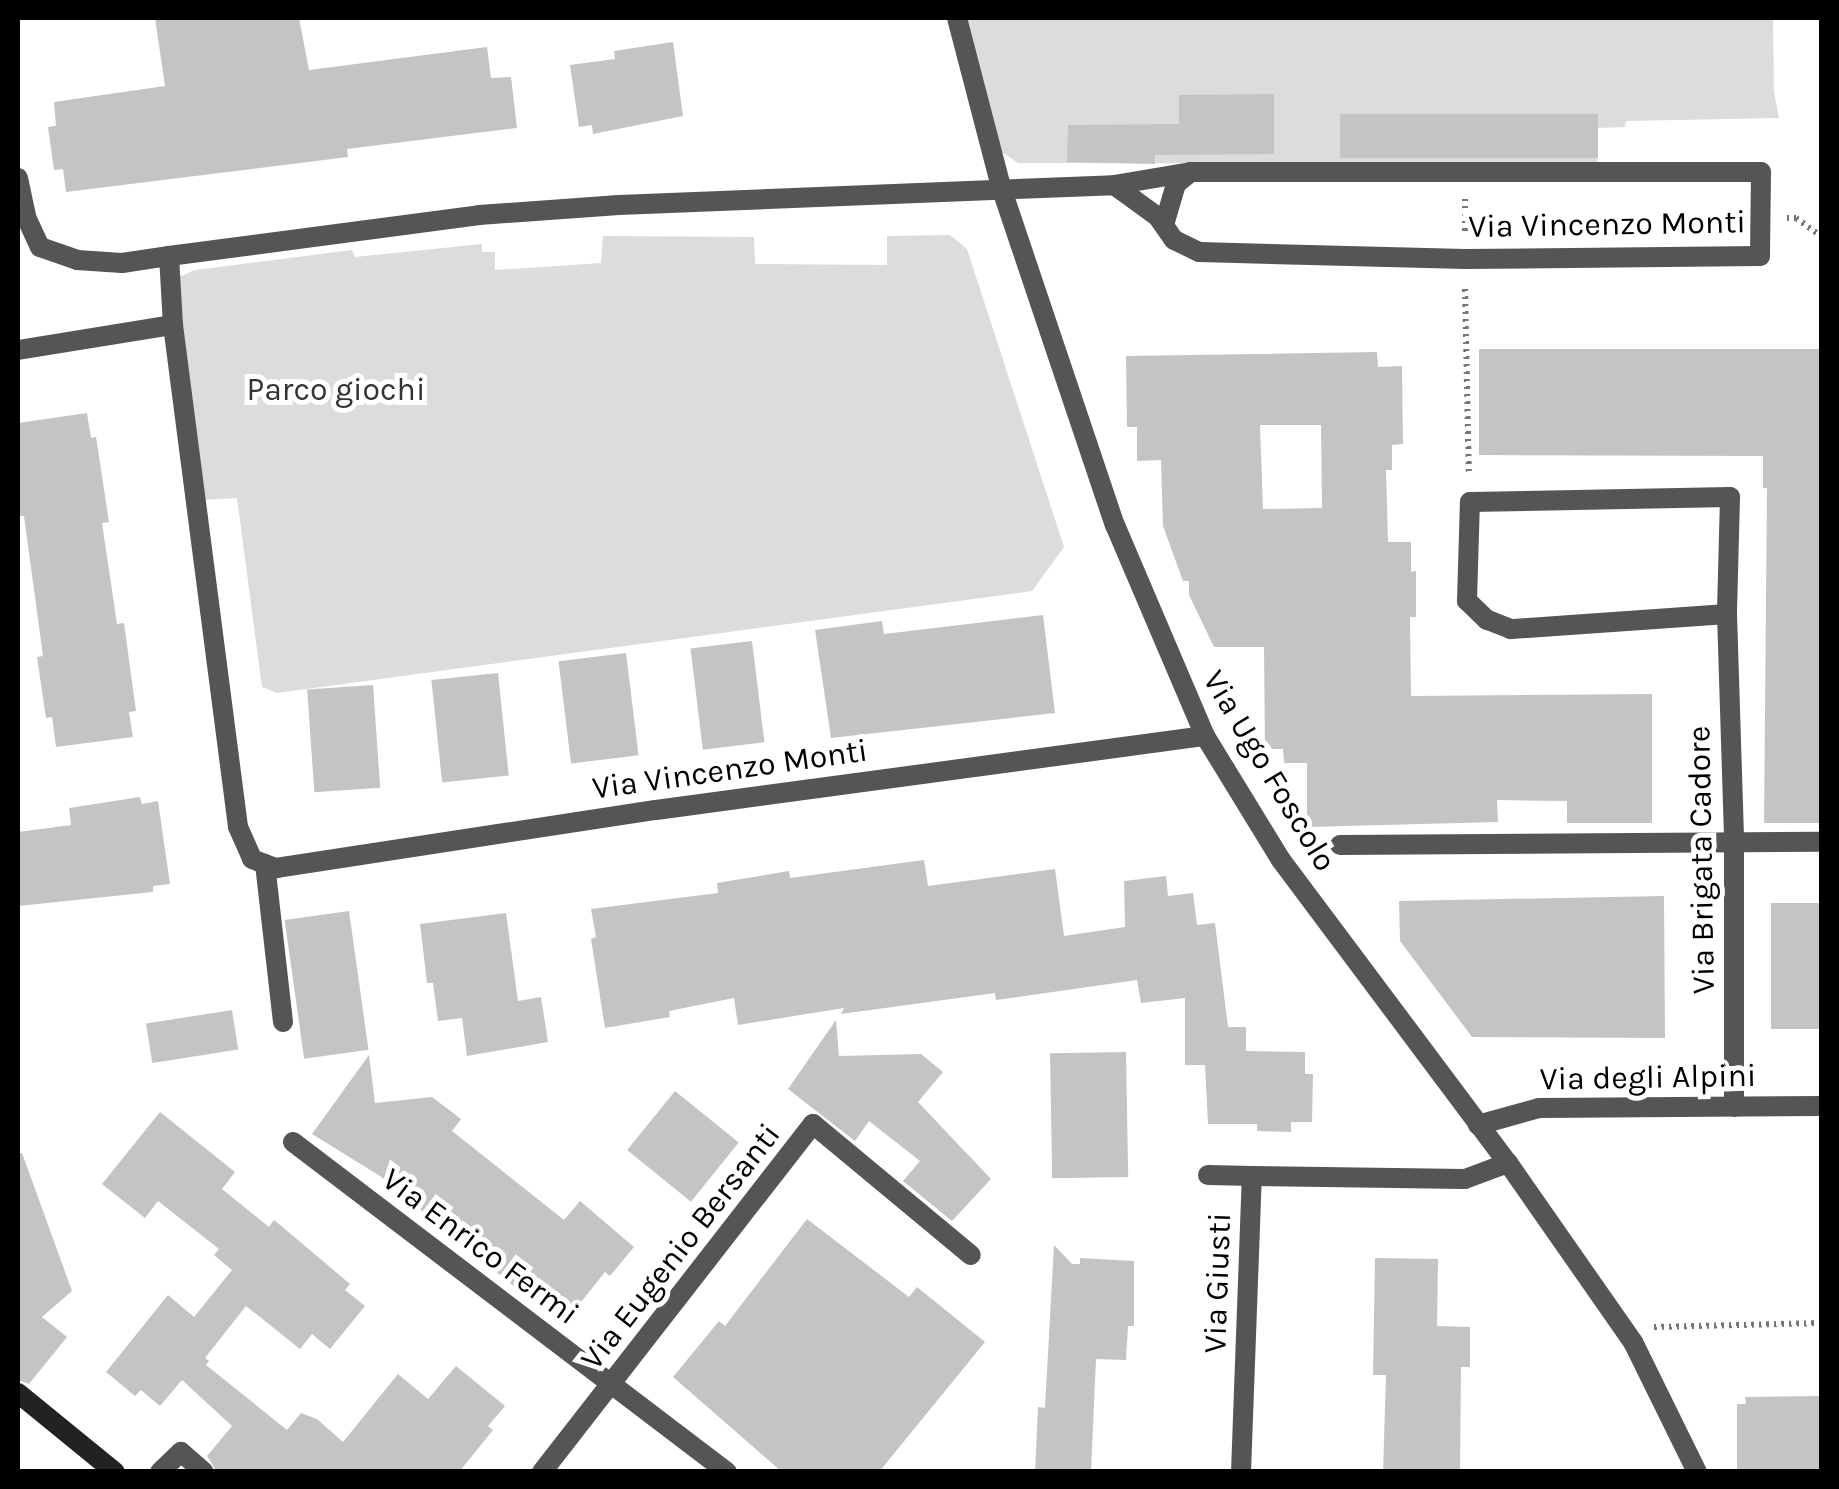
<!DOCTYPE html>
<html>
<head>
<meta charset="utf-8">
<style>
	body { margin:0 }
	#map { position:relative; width:1839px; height:1489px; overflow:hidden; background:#fff; font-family:Karla,sans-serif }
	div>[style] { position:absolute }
	.green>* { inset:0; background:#dcdcdc }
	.building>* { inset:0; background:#c4c4c4; transform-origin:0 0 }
	.path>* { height:6px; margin-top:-3px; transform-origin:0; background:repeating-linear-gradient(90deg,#777 0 2.5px,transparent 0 7.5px) }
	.minor>* { height:20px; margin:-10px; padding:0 10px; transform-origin:10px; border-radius:10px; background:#555 }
	.secondary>* { height:20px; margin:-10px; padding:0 10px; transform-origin:10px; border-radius:10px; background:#222 }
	span { translate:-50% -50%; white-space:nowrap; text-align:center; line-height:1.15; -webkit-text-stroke:10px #fff; paint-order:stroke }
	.street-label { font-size:32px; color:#000 }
	.park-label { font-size:32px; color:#333 }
	.frame { position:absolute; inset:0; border:20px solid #000; pointer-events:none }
</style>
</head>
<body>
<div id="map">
	<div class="green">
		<i style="clip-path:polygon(962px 18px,1773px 18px,1774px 92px,1779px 118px,1626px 121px,1625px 127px,1598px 128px,1597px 164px,1018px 163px,1002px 152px)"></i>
		<i style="clip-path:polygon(950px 235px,967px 249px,1064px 547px,1032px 591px,277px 693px,262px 687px,237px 498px,200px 500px,172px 285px,179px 277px,195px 270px,352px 250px,355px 257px,482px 244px,482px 252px,495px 252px,495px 270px,601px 263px,603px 236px,754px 237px,755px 264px,887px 265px,887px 236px)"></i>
	</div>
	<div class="building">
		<i style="clip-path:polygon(155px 18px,299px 18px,309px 70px,487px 47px,491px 78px,511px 77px,517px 128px,347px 149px,348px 157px,66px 192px,63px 169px,54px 170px,48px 127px,56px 126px,54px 102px,165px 86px)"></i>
		<i style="clip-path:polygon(673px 42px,683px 116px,593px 134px,592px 125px,579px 127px,570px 65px,615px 59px,614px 51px)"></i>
		<i style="clip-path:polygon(1274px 94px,1274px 154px,1155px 155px,1155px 164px,1067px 162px,1068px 125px,1179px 124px,1179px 95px)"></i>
		<i style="left:1340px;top:114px;width:258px;height:44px"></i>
		<i style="clip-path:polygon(1479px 349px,1822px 349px,1822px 823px,1764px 823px,1767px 488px,1763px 488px,1763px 456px,1479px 455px)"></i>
		<i style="clip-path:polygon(evenodd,1377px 352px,1378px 367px,1402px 366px,1403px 444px,1392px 445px,1392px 470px,1386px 470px,1388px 542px,1411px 542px,1411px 572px,1416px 571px,1416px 617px,1410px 617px,1411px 696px,1652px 694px,1652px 823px,1567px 823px,1567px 801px,1497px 800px,1498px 822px,1307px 827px,1307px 763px,1284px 763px,1283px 749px,1265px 749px,1264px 647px,1214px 647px,1189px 595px,1189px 581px,1183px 581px,1163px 526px,1161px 460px,1137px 461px,1137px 427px,1127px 427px,1126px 356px,1377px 352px,1260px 425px,1321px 425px,1322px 508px,1263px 509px,1260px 425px)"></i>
		<i style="clip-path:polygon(87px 413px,91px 438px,96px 437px,109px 522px,102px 523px,117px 624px,124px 623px,136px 711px,129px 712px,133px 737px,56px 747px,52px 717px,46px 718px,37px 657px,43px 656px,24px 516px,18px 516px,18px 423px)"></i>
		<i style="clip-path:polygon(1043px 615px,1055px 713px,831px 738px,815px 630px,882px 621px,884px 634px)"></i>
		<i style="left:752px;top:641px;width:102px;height:62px;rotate:83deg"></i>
		<i style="left:626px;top:653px;width:103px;height:68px;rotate:83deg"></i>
		<i style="left:498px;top:673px;width:103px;height:67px;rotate:84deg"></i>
		<i style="left:373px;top:685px;width:103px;height:66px;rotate:86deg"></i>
		<i style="clip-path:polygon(140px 797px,142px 804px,158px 801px,170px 884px,153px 886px,153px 892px,18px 906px,18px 832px,71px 825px,69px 808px)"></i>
		<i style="clip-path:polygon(924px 860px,928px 886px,1055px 869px,1064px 936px,1125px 927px,1124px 881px,1166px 876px,1168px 896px,1193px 893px,1197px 925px,1215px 923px,1228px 1027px,1246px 1027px,1246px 1051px,1305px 1052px,1305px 1074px,1313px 1074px,1312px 1122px,1291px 1122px,1291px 1132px,1257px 1131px,1257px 1124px,1208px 1124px,1205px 1065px,1185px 1065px,1185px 998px,1141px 1003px,1137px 980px,996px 1000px,995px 993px,841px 1014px,844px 1008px,738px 1025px,734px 998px,669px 1011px,670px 1017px,605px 1028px,591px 939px,596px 937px,591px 909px,718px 893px,717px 883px,789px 871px,790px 878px)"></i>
		<i style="clip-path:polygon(1664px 896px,1665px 1038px,1472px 1037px,1400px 941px,1399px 901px)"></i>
		<i style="left:1822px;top:903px;width:126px;height:51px;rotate:90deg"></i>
		<i style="left:349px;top:911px;width:140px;height:65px;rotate:82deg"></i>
		<i style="clip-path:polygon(506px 913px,518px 1001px,541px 997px,548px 1042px,467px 1056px,462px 1018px,438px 1021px,433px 983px,427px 983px,420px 924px)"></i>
		<i style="left:232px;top:1010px;width:40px;height:87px;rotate:81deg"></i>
		<i style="clip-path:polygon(836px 1020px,839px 1056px,921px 1054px,943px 1072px,918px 1102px,991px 1179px,952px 1221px,903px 1181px,920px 1161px,869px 1121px,855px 1141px,788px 1089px)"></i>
		<i style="left:1126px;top:1052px;width:125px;height:76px;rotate:89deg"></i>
		<i style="clip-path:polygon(369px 1055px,375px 1103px,432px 1097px,461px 1119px,452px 1131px,564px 1220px,580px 1201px,634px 1247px,610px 1276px,605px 1272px,562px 1326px,380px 1176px,312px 1134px)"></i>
		<i style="left:675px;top:1091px;width:82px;height:76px;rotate:39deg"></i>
		<i style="clip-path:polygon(160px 1112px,235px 1172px,222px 1189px,269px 1227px,274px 1220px,298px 1240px,350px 1284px,345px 1290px,365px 1306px,330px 1349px,312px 1334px,300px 1349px,246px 1306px,205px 1358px,209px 1361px,206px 1365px,287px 1430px,301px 1413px,317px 1419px,343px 1442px,398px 1374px,428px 1399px,456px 1366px,505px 1406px,488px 1426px,493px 1430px,459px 1472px,217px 1472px,207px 1456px,232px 1426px,182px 1380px,160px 1406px,141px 1390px,135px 1396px,106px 1372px,168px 1295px,194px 1317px,232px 1270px,214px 1255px,219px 1249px,158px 1201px,145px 1218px,102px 1184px)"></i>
		<i style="clip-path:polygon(18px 1153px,22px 1153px,72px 1291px,42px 1317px,67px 1337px,29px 1384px,18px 1380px)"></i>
		<i style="clip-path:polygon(807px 1219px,909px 1297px,917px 1287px,985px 1342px,879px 1472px,782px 1472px,673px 1377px,719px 1321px,725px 1326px)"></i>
		<i style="clip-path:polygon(1054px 1245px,1072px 1264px,1080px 1264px,1080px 1258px,1134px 1261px,1134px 1326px,1128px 1326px,1126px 1360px,1096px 1359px,1091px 1472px,1035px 1472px,1038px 1407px,1045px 1408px)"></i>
		<i style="clip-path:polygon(1375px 1258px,1438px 1259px,1437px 1326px,1470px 1327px,1470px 1367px,1461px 1367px,1460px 1472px,1383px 1472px,1386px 1375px,1373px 1375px)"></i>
		<i style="clip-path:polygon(1822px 1396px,1822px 1472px,1737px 1472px,1737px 1404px,1746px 1404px,1745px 1397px)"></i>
	</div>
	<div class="path">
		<i style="left:1787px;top:218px;width:9px"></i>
		<i style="left:1796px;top:218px;width:32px;rotate:36deg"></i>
		<i style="left:1465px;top:231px;width:32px;rotate:-90deg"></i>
		<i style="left:1465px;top:289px;width:187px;rotate:88.8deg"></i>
		<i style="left:1654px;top:1327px;width:168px;rotate:-1.4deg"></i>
	</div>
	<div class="minor">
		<i style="left:957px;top:18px;width:175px;rotate:75.4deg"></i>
		<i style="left:1001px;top:187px;width:357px;rotate:71.4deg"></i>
		<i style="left:1115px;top:525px;width:229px;rotate:66.9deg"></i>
		<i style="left:1205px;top:736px;width:145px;rotate:58.5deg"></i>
		<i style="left:1281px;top:860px;width:379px;rotate:53.2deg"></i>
		<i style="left:1508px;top:1163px;width:218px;rotate:55.1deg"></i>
		<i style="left:1633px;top:1342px;width:145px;rotate:63.8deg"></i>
		<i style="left:18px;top:178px;width:40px;rotate:78deg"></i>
		<i style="left:26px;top:217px;width:33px;rotate:65deg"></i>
		<i style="left:40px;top:247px;width:39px;rotate:19deg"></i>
		<i style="left:77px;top:260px;width:45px;rotate:3.8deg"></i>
		<i style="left:122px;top:263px;width:48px;rotate:-8.5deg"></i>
		<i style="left:169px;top:256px;width:69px;rotate:86.7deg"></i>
		<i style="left:173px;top:325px;width:506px;rotate:82.62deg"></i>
		<i style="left:238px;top:827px;width:35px;rotate:66deg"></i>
		<i style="left:252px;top:859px;width:26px;rotate:21deg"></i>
		<i style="left:276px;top:868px;width:384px;rotate:-8.7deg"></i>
		<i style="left:656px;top:810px;width:554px;rotate:-7.68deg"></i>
		<i style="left:1164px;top:225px;width:43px;rotate:-73.7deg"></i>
		<i style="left:1176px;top:184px;width:19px;rotate:-39deg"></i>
		<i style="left:169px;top:256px;width:313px;rotate:-7.5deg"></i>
		<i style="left:479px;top:215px;width:140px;rotate:-4.1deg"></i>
		<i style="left:619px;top:205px;width:495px;rotate:-2.3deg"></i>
		<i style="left:1114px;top:185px;width:78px;rotate:-9.6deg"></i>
		<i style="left:1191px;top:172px;width:570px"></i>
		<i style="left:1761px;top:172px;width:84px;rotate:90.7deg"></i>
		<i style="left:1760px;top:256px;width:295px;rotate:179.4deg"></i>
		<i style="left:1465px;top:259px;width:266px;rotate:-178.5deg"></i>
		<i style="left:1199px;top:252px;width:28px;rotate:-154deg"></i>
		<i style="left:1174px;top:240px;width:28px;rotate:-125deg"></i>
		<i style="left:1158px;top:217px;width:54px;rotate:-144deg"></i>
		<i style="left:18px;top:350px;width:157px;rotate:-9.2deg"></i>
		<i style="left:1727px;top:614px;width:217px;rotate:176deg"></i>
		<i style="left:1511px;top:629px;width:26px;rotate:-159deg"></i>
		<i style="left:1487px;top:620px;width:28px;rotate:-136deg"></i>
		<i style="left:1467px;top:601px;width:99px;rotate:-88.3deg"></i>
		<i style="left:1470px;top:502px;width:260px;rotate:-1.1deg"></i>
		<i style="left:1730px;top:497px;width:117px;rotate:91.5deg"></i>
		<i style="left:1727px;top:614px;width:229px;rotate:88.2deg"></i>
		<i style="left:1734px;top:843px;width:264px;rotate:90deg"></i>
		<i style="left:1340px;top:845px;width:482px;rotate:-0.4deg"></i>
		<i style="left:265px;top:864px;width:159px;rotate:83.5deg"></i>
		<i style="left:1478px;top:1125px;width:63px;rotate:-15.6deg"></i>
		<i style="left:1539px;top:1108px;width:283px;rotate:-0.4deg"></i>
		<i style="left:293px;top:1142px;width:545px;rotate:37.25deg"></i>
		<i style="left:1208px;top:1175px;width:44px;rotate:1.3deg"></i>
		<i style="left:160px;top:1472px;width:29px;rotate:-44deg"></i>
		<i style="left:181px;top:1452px;width:30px;rotate:41deg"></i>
		<i style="left:542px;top:1472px;width:441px;rotate:-52.1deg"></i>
		<i style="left:813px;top:1124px;width:205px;rotate:39.7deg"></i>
		<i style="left:1241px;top:1472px;width:296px;rotate:-87.9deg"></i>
		<i style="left:1252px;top:1176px;width:213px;rotate:0.8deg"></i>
		<i style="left:1465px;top:1179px;width:46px;rotate:-20.4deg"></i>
	</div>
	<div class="secondary">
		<i style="left:18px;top:1393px;width:125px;rotate:39.2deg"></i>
	</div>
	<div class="street-label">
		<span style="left:1607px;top:225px;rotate:-1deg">Via Vincenzo Monti</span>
		<span style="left:730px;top:770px;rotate:-8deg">Via Vincenzo Monti</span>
		<span style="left:1269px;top:771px;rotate:59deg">Via Ugo Foscolo</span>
		<span style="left:1702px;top:860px;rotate:-91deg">Via Brigata Cadore</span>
		<span style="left:1648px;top:1078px;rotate:-1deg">Via degli Alpini</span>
		<span style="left:480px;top:1247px;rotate:37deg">Via Enrico Fermi</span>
		<span style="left:681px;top:1247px;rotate:-52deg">Via Eugenio Bersanti</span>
		<span style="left:1218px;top:1283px;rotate:-88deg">Via Giusti</span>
	</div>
	<div class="park-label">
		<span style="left:336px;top:390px">Parco giochi</span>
	</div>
	<div class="frame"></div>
</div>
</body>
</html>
